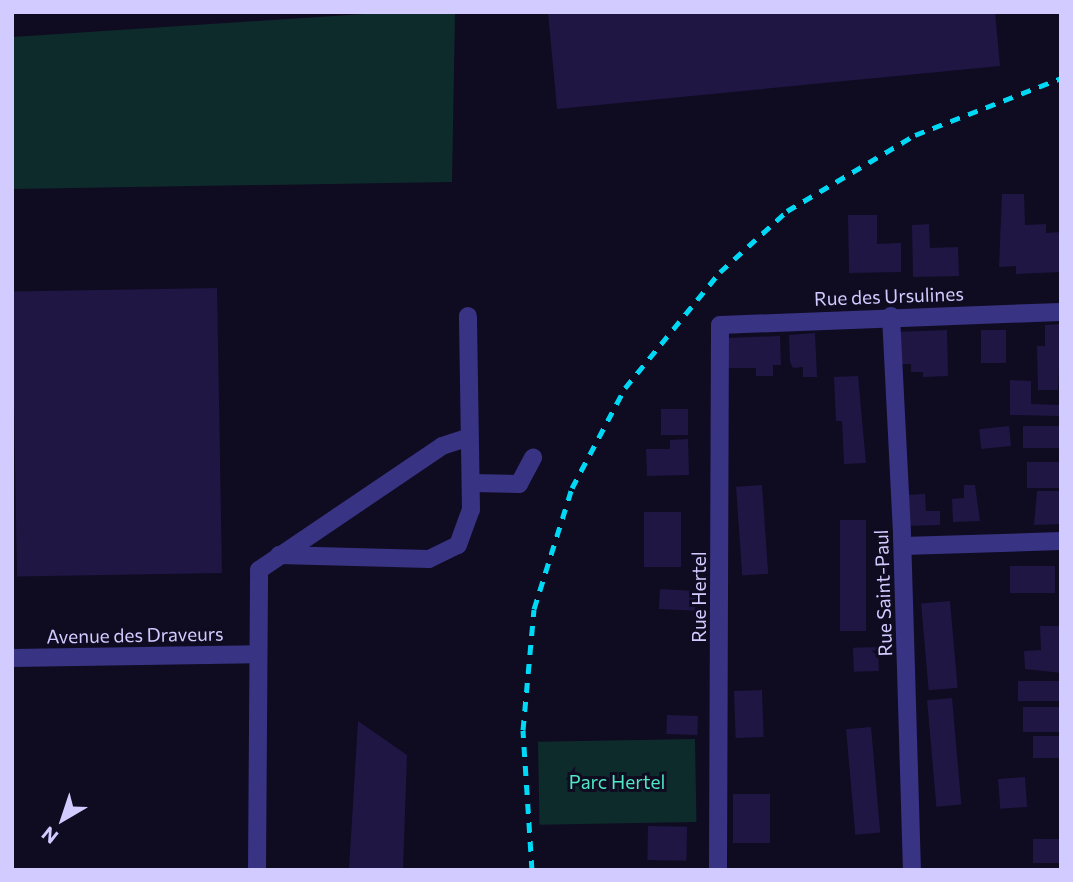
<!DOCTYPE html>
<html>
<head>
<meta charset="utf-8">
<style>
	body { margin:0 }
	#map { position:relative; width:1073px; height:882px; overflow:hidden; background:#0f0b21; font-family:Commissioner,sans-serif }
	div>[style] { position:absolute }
	.green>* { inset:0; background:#0e2b2b; transform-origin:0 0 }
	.building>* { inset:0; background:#201643; transform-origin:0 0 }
	.minor>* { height:18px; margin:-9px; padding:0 9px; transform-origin:9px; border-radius:9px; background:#383383 }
	.rail>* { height:5px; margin-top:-2.5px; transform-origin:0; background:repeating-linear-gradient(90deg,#00d9f6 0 10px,transparent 0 19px) }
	span { translate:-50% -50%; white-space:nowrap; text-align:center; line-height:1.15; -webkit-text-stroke:6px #0f0b21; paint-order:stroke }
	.street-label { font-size:19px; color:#d2cbff }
	.park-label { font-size:19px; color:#4fe7c4 }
	.frame { position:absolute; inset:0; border:14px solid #d2cbff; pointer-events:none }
	.north { position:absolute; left:28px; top:784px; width:70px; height:70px; -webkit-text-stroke:5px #0f0b21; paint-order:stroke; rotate:219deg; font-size:19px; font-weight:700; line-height:28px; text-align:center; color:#d2cbff }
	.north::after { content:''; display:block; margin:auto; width:24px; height:32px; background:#d2cbff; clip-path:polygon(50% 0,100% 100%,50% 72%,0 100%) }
</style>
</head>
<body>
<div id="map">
	<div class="green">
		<i style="clip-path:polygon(394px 12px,455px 12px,452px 182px,12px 189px,12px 37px)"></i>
		<i style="left:695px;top:739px;width:83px;height:157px;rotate:89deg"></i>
	</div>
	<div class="building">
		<i style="clip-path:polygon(548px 12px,995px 12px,1000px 66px,557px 109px)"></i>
		<i style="clip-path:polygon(1002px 194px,1024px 194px,1025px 225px,1046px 224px,1046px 233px,1060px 232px,1061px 272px,1016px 274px,1016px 266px,999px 267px)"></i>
		<i style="clip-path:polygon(848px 215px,877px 215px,877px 244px,901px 243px,901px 272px,849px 273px)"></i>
		<i style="clip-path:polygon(929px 224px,930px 248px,958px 247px,959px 276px,913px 277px,912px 225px)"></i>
		<i style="left:217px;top:288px;width:285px;height:205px;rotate:89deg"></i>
		<i style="clip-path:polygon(1061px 324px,1058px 390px,1038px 390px,1037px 346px,1045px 346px,1045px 325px)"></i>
		<i style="clip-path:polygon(947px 330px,948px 376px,923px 377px,923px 372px,911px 372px,911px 364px,895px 364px,894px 332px)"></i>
		<i style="left:981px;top:330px;width:25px;height:33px"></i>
		<i style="clip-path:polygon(815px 333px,817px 377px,803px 377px,803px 367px,793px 368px,790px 362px,789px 335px)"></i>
		<i style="clip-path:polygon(780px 336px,781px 365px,773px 365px,773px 376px,756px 376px,756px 368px,727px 368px,726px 338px)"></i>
		<i style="clip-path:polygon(858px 376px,866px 463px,844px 464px,842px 421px,836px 421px,834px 377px)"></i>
		<i style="clip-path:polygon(1010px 380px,1031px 381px,1031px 404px,1061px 405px,1061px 416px,1010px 415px)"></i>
		<i style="left:661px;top:409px;width:27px;height:26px"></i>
		<i style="left:1009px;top:426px;width:20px;height:30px;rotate:84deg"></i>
		<i style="left:1061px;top:426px;width:22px;height:38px;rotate:90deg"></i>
		<i style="clip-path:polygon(688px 439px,689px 475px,647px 476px,646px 449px,670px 449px,670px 440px)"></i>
		<i style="left:1027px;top:462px;width:34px;height:26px"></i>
		<i style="left:762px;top:485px;width:89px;height:26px;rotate:86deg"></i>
		<i style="clip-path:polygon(964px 485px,975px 485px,980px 521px,953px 522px,952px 499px,964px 498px)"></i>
		<i style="clip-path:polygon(1037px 491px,1061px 491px,1061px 524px,1034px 525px)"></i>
		<i style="clip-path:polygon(925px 494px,926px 511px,940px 511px,940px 525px,906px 526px,905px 495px)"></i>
		<i style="left:644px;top:512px;width:37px;height:55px"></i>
		<i style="left:840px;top:520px;width:26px;height:111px"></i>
		<i style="left:1055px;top:566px;width:27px;height:45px;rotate:90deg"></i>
		<i style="left:660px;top:589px;width:36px;height:20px;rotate:3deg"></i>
		<i style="left:950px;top:601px;width:87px;height:29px;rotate:85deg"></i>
		<i style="clip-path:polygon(1040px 626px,1061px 626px,1061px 673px,1025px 669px,1024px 651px,1041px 650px)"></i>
		<i style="left:878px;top:647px;width:24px;height:25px;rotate:88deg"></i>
		<i style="left:1018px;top:681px;width:43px;height:20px"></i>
		<i style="left:762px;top:690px;width:47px;height:28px;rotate:88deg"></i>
		<i style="left:952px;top:698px;width:107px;height:25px;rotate:85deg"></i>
		<i style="left:1061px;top:707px;width:25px;height:38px;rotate:90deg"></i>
		<i style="left:667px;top:715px;width:31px;height:19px;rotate:2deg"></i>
		<i style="clip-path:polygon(358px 721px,407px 755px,403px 870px,349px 870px)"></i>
		<i style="left:871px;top:727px;width:106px;height:25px;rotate:85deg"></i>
		<i style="left:1033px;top:736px;width:28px;height:22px"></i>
		<i style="left:1025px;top:777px;width:30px;height:27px;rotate:86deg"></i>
		<i style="left:733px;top:794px;width:37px;height:49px"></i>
		<i style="left:648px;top:826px;width:39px;height:34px;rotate:1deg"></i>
		<i style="left:1033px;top:839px;width:28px;height:24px"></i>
	</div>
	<div class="minor">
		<i style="left:891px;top:316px;width:219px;rotate:87.1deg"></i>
		<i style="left:902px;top:535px;width:335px;rotate:88.3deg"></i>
		<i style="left:472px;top:483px;width:47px;rotate:1.2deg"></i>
		<i style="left:519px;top:484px;width:30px;rotate:-62deg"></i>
		<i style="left:903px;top:546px;width:158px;rotate:-1.8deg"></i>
		<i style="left:279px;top:555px;width:150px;rotate:1.5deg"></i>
		<i style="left:429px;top:559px;width:32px;rotate:-26deg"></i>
		<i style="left:458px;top:545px;width:37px;rotate:-70deg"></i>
		<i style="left:471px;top:510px;width:194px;rotate:-90.9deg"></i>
		<i style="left:12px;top:658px;width:246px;rotate:-0.9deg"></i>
		<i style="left:257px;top:870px;width:300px;rotate:-89.6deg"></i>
		<i style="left:259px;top:570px;width:221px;rotate:-34.1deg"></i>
		<i style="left:442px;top:446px;width:29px;rotate:-18deg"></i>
		<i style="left:718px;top:870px;width:545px;rotate:-89.79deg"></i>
		<i style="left:720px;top:325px;width:341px;rotate:-2.2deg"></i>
	</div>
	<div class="rail">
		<i style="left:532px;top:870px;width:140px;rotate:-93.7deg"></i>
		<i style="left:523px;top:730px;width:121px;rotate:-84.8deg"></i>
		<i style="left:534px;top:609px;width:127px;rotate:-72.6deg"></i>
		<i style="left:572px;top:488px;width:113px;rotate:-62.1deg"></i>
		<i style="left:625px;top:388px;width:150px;rotate:-50.7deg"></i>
		<i style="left:720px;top:272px;width:91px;rotate:-42.3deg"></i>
		<i style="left:787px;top:211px;width:149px;rotate:-30.7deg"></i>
		<i style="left:915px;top:135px;width:157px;rotate:-21.3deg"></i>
	</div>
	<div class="street-label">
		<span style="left:889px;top:296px;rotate:-2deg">Rue des Ursulines</span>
		<span style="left:883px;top:593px;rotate:-92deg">Rue Saint-Paul</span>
		<span style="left:699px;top:597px;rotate:-90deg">Rue Hertel</span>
		<span style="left:135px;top:635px;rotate:-1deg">Avenue des Draveurs</span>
	</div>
	<div class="park-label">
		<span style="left:617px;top:782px">Parc Hertel</span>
	</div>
	<div class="frame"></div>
	<div class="north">N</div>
</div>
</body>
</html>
